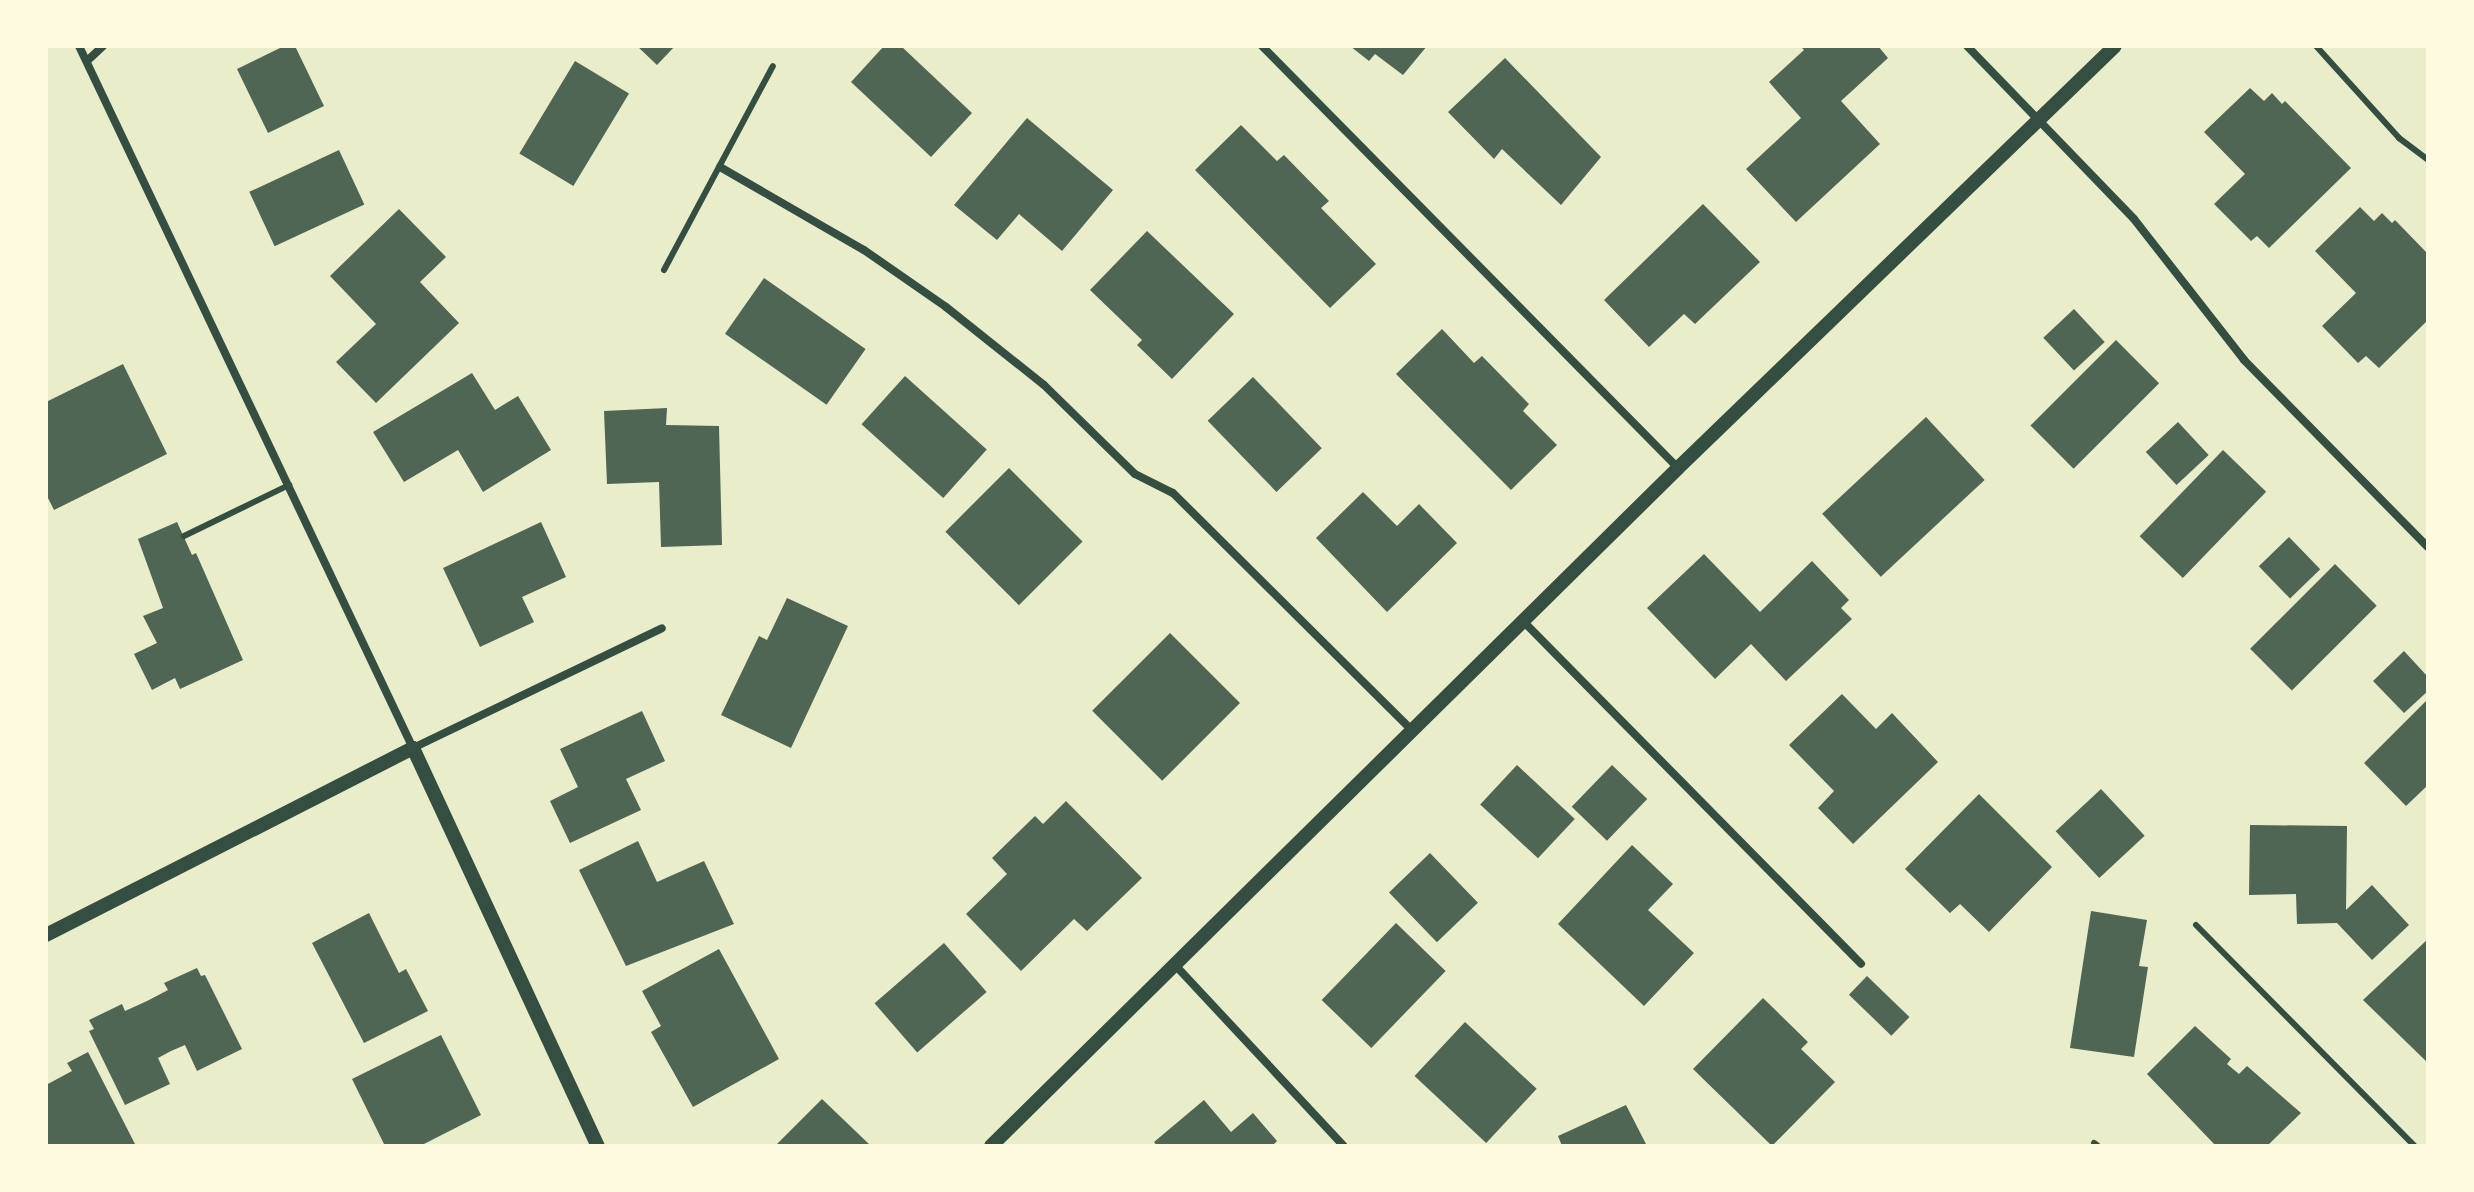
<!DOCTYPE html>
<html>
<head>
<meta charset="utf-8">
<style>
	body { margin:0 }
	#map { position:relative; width:2474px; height:1192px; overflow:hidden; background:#e9edc9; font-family:"Noto Sans",sans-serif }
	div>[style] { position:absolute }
	.building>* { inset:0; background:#4f6655; transform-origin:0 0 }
	.service>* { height:6px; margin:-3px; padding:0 3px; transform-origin:3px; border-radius:3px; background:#344e41 }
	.minor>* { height:8px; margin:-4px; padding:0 4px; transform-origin:4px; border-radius:4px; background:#344e41 }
	.tertiary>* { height:14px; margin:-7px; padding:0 7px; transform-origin:7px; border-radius:7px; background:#344e41 }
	span { translate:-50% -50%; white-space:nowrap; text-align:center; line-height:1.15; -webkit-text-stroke:8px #fefae0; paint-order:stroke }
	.frame { position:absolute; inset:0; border:48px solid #fefae0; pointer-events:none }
</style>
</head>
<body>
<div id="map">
	<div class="building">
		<i style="clip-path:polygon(284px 46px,295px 46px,324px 106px,268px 133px,237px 69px)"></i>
		<i style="clip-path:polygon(637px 46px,675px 46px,657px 65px)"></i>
		<i style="clip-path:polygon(884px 46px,901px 46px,972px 113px,931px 157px,851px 82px)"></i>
		<i style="clip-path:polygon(1350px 46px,1427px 46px,1403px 75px,1375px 54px,1369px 61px)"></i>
		<i style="clip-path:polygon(1800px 46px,1878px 46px,1888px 58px,1841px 101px,1880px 144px,1796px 222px,1746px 169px,1801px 118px,1769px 82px,1804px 50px)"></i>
		<i style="clip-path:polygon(1505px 58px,1601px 157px,1561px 205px,1502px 149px,1494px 159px,1448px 112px)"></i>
		<i style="left:575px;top:61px;width:63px;height:108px;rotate:31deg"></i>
		<i style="clip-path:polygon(2250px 88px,2264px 101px,2272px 93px,2282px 104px,2285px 101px,2351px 168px,2269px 248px,2257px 236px,2251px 241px,2214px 204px,2245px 174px,2204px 132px)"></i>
		<i style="clip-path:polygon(1027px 118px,1113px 190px,1062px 251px,1019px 214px,997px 240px,954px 205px)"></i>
		<i style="clip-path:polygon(1241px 125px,1277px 161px,1284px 155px,1329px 201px,1321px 208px,1376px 264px,1330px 308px,1195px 170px)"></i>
		<i style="left:339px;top:150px;width:60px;height:99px;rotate:65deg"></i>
		<i style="clip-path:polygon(1703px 204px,1760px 262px,1695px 324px,1684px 314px,1649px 347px,1604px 300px)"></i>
		<i style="clip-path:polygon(2360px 207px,2374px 221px,2382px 213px,2392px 223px,2395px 220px,2428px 254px,2428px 320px,2379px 368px,2366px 356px,2358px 363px,2322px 326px,2356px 293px,2315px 251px)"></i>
		<i style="clip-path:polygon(399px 209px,446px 257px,420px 282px,459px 323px,376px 403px,336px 362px,376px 324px,330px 276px)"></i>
		<i style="clip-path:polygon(1147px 231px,1234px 314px,1172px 379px,1137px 345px,1142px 340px,1090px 290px)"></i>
		<i style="left:764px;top:278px;width:124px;height:68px;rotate:35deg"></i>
		<i style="left:2074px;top:309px;width:45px;height:42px;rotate:47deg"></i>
		<i style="clip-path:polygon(1442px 329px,1474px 363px,1482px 356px,1529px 404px,1523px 411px,1557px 445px,1511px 490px,1396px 374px)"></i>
		<i style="left:2116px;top:340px;width:61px;height:121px;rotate:45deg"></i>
		<i style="clip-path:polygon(123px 364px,167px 454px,54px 510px,46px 494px,46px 402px)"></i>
		<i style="clip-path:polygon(472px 373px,495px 410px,518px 396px,551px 450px,483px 492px,458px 450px,404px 482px,373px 432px)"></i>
		<i style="left:905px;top:376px;width:110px;height:65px;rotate:42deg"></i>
		<i style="left:1253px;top:377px;width:99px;height:63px;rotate:46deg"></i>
		<i style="clip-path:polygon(667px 408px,666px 425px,719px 426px,722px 545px,661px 547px,659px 482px,607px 484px,604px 411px)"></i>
		<i style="left:1926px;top:417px;width:86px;height:142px;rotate:47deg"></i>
		<i style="left:2178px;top:422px;width:45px;height:44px;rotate:47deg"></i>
		<i style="left:2223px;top:450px;width:60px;height:120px;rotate:44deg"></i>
		<i style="left:1009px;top:468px;width:104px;height:90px;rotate:45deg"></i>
		<i style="clip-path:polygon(1363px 492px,1397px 526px,1419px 504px,1457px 543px,1387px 612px,1316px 538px)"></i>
		<i style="clip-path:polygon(177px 522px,192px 555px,196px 553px,243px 660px,180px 689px,175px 678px,152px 690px,134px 654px,157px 643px,143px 616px,163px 608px,138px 539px)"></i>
		<i style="clip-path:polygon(541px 522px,566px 577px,522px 597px,534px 622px,480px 647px,443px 568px)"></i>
		<i style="left:2289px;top:537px;width:45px;height:42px;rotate:46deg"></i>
		<i style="clip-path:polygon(1704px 554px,1760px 612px,1812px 561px,1849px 600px,1841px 608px,1852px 619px,1786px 681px,1751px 644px,1715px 679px,1647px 608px)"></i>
		<i style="left:2335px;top:564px;width:59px;height:120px;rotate:45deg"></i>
		<i style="clip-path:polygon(787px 598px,848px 626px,791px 748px,721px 715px,759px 636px,767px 640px)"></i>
		<i style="left:1170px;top:633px;width:99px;height:110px;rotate:45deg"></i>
		<i style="clip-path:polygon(2404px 651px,2428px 677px,2428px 691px,2404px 713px,2373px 681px)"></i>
		<i style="clip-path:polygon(1842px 694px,1876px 729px,1892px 713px,1938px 762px,1853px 844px,1818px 808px,1834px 791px,1789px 745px)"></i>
		<i style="clip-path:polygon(2428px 699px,2428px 785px,2406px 806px,2364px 763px)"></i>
		<i style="clip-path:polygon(642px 711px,665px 761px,626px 779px,641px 810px,570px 843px,550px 801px,578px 787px,560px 749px)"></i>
		<i style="left:1517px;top:765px;width:79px;height:54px;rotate:43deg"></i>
		<i style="left:1612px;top:765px;width:49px;height:58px;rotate:44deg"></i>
		<i style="left:2101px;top:789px;width:64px;height:62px;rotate:47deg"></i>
		<i style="clip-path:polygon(1979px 794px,2052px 867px,1989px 932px,1960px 904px,1950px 913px,1905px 869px)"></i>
		<i style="clip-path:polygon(1066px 801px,1142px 878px,1087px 931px,1074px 919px,1021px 971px,966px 914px,1007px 874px,992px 858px,1035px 816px,1043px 824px)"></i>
		<i style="clip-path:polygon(2250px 825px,2347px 826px,2346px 910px,2372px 885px,2409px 925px,2372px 960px,2337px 923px,2297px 924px,2296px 894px,2249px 895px)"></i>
		<i style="clip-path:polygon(638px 841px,657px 882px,704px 861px,734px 924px,626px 966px,579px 870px)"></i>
		<i style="clip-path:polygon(1632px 845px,1673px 884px,1648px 910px,1694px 953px,1644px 1006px,1558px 924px)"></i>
		<i style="left:1430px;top:853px;width:69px;height:57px;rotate:46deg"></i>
		<i style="clip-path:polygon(2091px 911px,2147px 920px,2139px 966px,2148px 967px,2134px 1057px,2070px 1048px)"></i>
		<i style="clip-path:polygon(369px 913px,399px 973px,406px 969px,428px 1011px,364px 1043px,312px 943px)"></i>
		<i style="left:1396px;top:923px;width:69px;height:107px;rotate:44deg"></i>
		<i style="clip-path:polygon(2428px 939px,2428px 1063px,2363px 1000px)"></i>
		<i style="left:944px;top:943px;width:65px;height:92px;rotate:49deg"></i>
		<i style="clip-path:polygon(719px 949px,779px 1059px,693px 1107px,651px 1032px,661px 1026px,642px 991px)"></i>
		<i style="clip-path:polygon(197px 968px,201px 976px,205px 975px,242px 1049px,197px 1071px,185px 1045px,171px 1051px,158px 1058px,170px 1084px,125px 1105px,89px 1031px,94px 1029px,89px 1020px,122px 1004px,125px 1011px,147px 1001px,168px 990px,164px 983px)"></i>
		<i style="left:1867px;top:976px;width:59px;height:26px;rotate:44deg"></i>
		<i style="clip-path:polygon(1763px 998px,1808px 1042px,1801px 1049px,1835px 1082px,1772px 1146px,1693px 1069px)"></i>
		<i style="left:1465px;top:1022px;width:98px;height:74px;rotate:43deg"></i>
		<i style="clip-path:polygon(2195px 1026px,2231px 1059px,2227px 1064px,2239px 1074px,2247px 1066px,2301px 1113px,2267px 1146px,2216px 1146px,2147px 1074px)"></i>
		<i style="clip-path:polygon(441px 1035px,481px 1115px,420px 1146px,385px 1146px,352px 1079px)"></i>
		<i style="clip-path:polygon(88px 1052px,136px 1146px,46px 1146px,46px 1085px,72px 1071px,67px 1063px)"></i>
		<i style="clip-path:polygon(822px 1099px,871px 1146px,775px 1146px)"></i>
		<i style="clip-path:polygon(1204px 1100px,1231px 1132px,1253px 1113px,1277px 1141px,1272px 1146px,1157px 1146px,1154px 1142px)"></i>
		<i style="clip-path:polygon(1626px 1105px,1647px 1146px,1562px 1146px,1558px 1136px)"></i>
	</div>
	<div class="service">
		<i style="left:2316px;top:46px;width:124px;rotate:47.9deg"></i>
		<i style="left:2399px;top:138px;width:36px;rotate:37deg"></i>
		<i style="left:664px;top:270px;width:231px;rotate:-61.9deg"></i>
		<i style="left:184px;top:536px;width:117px;rotate:-25.9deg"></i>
		<i style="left:2196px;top:925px;width:311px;rotate:45.3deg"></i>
		<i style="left:2094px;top:1143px;width:5px;rotate:37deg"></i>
	</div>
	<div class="minor">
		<i style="left:79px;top:46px;width:777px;rotate:64.56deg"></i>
		<i style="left:413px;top:748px;width:276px;rotate:-25.7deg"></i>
		<i style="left:1262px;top:46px;width:593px;rotate:45.41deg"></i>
		<i style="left:1967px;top:46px;width:240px;rotate:46deg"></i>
		<i style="left:2134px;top:219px;width:179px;rotate:52deg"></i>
		<i style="left:2244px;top:360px;width:262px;rotate:45.5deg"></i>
		<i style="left:87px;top:61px;width:22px;rotate:-43deg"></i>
		<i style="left:720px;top:167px;width:166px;rotate:30deg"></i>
		<i style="left:864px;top:250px;width:100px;rotate:34.8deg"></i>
		<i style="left:946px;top:307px;width:125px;rotate:38.5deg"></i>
		<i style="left:1044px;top:385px;width:127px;rotate:44.4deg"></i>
		<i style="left:1135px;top:474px;width:42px;rotate:26.6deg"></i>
		<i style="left:1173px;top:493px;width:338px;rotate:44.8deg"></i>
		<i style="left:1524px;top:622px;width:480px;rotate:45.4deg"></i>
		<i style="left:1176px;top:966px;width:246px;rotate:47deg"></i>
	</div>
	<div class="tertiary">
		<i style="left:46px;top:935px;width:412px;rotate:-27deg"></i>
		<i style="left:413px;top:748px;width:439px;rotate:65.1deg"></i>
		<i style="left:991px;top:1146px;width:965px;rotate:-44.62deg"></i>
		<i style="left:1678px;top:468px;width:607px;rotate:-44deg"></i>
	</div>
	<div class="frame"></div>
</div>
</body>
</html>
